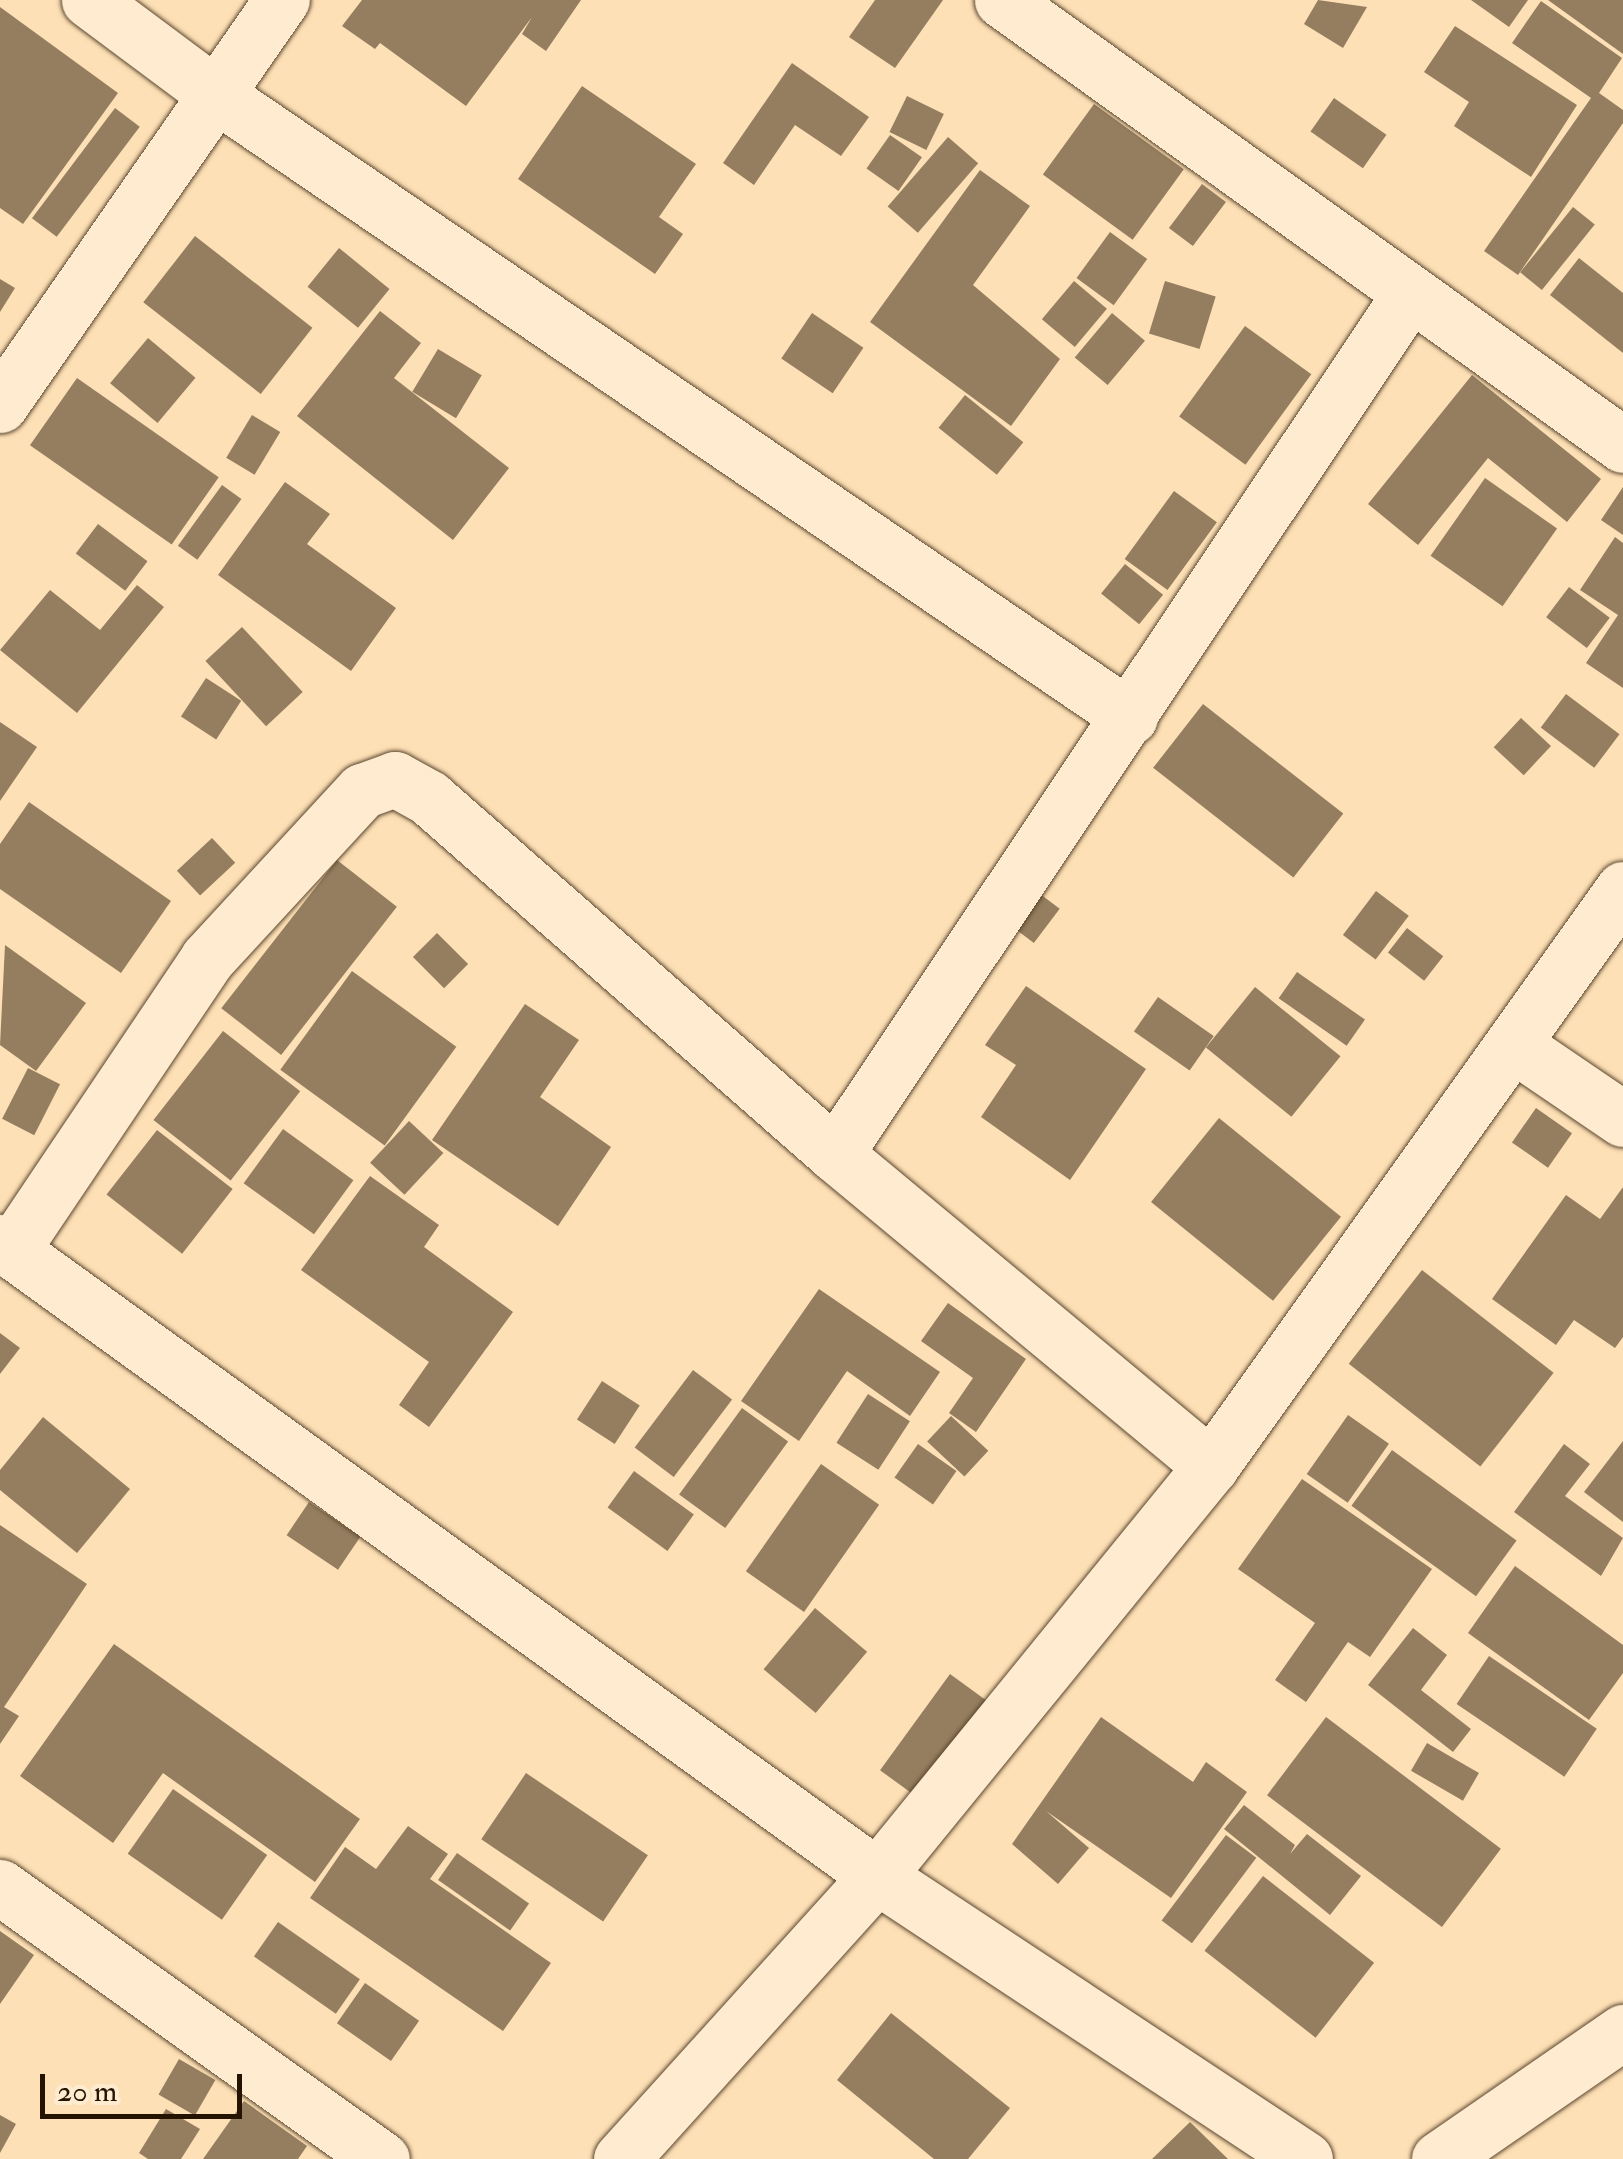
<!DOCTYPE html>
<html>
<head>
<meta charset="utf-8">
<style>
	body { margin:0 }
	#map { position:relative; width:1623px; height:2159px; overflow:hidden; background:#fee0b6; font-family:"IM FELL Double Pica",serif }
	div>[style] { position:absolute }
	.building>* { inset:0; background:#957e5f; transform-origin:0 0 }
	.roads { filter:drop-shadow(0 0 2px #5a462e) drop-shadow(0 0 2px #5a462e) }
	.street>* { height:55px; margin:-27.5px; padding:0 27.5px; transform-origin:27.5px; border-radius:27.5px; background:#feebd0 }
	span { translate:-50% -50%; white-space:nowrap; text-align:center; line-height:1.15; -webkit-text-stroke:8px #feebd0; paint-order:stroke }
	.scale { position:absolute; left:40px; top:2074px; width:202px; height:45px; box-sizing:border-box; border:5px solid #231300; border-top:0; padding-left:12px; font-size:30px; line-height:35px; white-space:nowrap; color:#231300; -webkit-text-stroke:8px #feebd0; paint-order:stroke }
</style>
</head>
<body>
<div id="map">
	<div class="building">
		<i style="clip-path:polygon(362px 0,581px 0,546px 51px,522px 34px,532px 17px,466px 106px,380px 43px,375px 49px,342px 26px)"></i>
		<i style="clip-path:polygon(875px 0,943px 0,895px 68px,849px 37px)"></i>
		<i style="clip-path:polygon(1318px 0,1367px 7px,1343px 48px,1304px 24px)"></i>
		<i style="clip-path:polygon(1471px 0,1528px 0,1509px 27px)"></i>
		<i style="clip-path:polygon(1548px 0,1623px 0,1623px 54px)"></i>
		<i style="clip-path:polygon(1541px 1px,1622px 58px,1599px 93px,1623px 110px,1623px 123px,1518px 275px,1484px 251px,1591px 98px,1512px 43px)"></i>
		<i style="clip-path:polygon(0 7px,118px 93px,23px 224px,0 208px)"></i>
		<i style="clip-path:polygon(1455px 26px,1577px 105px,1531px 177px,1454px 126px,1469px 102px,1424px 72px)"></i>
		<i style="clip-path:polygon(792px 63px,869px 117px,841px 156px,795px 125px,754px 185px,723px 163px)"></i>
		<i style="clip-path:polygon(582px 86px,696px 164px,659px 217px,683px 234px,655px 274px,518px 179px)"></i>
		<i style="left:907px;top:96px;width:41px;height:40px;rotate:26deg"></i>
		<i style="left:1334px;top:98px;width:64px;height:41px;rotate:35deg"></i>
		<i style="left:1094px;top:104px;width:111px;height:87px;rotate:36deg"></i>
		<i style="left:115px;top:108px;width:31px;height:138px;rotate:37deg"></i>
		<i style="left:890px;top:135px;width:39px;height:41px;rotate:35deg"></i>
		<i style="left:948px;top:137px;width:40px;height:92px;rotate:41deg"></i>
		<i style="clip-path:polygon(980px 170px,1030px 206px,973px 285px,1060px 359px,1011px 426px,870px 322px)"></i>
		<i style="left:1202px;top:184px;width:30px;height:55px;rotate:37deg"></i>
		<i style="left:1573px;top:207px;width:28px;height:84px;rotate:39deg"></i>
		<i style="left:1110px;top:232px;width:46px;height:57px;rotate:36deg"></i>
		<i style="left:195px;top:236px;width:149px;height:84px;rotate:38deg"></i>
		<i style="left:339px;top:248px;width:65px;height:50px;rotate:39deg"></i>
		<i style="clip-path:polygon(1579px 258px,1623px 293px,1623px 353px,1550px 295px)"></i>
		<i style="clip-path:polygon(0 279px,15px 288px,0 312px)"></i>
		<i style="left:1074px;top:281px;width:43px;height:50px;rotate:40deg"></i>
		<i style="left:1165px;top:281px;width:53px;height:55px;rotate:17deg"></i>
		<i style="clip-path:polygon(380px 311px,421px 343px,394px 378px,509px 468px,453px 540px,297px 416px)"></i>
		<i style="left:812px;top:313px;width:62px;height:55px;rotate:34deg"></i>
		<i style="left:1112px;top:313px;width:43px;height:58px;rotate:40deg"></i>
		<i style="left:1245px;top:326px;width:82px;height:112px;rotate:36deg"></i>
		<i style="left:148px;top:338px;width:62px;height:59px;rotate:40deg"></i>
		<i style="left:438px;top:349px;width:51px;height:50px;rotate:31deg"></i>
		<i style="clip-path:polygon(1472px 375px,1601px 479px,1567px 522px,1488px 458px,1418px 545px,1368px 504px)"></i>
		<i style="left:77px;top:378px;width:173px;height:82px;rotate:35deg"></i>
		<i style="left:965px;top:395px;width:75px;height:42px;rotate:39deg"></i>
		<i style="left:252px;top:415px;width:33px;height:50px;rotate:31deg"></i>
		<i style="left:1485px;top:478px;width:88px;height:95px;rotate:35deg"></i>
		<i style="clip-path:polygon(285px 482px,330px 514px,307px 544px,396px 608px,351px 671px,218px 575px)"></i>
		<i style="left:222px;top:485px;width:24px;height:75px;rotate:36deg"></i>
		<i style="clip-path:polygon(1623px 487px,1623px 535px,1601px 520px)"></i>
		<i style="left:1174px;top:491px;width:53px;height:84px;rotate:36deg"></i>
		<i style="left:98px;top:524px;width:62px;height:37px;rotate:37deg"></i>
		<i style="clip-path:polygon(1615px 537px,1623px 543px,1623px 688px,1586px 663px,1618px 615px,1580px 590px)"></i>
		<i style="left:1125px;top:564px;width:49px;height:38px;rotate:39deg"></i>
		<i style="clip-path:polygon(137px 585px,164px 607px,77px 713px,0 650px,50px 590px,100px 630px)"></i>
		<i style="left:1569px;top:587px;width:51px;height:38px;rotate:37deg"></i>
		<i style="left:242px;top:627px;width:89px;height:50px;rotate:47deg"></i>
		<i style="left:206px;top:678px;width:42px;height:46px;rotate:33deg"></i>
		<i style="left:1566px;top:694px;width:67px;height:42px;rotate:37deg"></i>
		<i style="left:1203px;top:704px;width:178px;height:81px;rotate:38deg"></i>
		<i style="left:1521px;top:718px;width:41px;height:40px;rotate:43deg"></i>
		<i style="clip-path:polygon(0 722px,37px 747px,0 801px)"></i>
		<i style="clip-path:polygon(29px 802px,171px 901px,121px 973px,0 889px,0 844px)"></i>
		<i style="left:212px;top:838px;width:34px;height:48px;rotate:47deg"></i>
		<i style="left:337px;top:860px;width:76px;height:188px;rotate:38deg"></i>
		<i style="left:1011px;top:872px;width:61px;height:43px;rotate:37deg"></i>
		<i style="left:1376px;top:891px;width:41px;height:55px;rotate:37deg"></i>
		<i style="left:1407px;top:928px;width:46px;height:31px;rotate:38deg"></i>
		<i style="left:437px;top:933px;width:44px;height:34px;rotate:45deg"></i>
		<i style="clip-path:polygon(5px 945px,86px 1003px,36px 1071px,0 1045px)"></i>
		<i style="left:352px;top:971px;width:129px;height:122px;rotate:36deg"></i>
		<i style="left:1297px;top:972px;width:83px;height:32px;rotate:35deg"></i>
		<i style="clip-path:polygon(1026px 986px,1146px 1069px,1070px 1180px,981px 1117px,1016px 1065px,985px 1045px)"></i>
		<i style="left:1255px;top:987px;width:110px;height:78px;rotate:39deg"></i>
		<i style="left:1158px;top:997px;width:68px;height:42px;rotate:35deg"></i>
		<i style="clip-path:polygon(525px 1004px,579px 1040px,540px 1097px,611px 1147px,558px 1226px,432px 1140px)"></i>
		<i style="left:223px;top:1031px;width:98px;height:113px;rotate:38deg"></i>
		<i style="left:28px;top:1068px;width:36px;height:57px;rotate:27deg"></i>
		<i style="left:1536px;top:1108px;width:44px;height:42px;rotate:35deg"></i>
		<i style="left:1219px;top:1118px;width:157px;height:108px;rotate:39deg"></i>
		<i style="left:409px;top:1121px;width:47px;height:57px;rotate:43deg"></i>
		<i style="left:283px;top:1129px;width:87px;height:67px;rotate:36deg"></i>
		<i style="left:157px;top:1130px;width:96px;height:82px;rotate:38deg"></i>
		<i style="clip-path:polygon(370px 1176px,439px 1225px,424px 1247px,513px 1312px,429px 1427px,399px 1405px,429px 1362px,301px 1270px)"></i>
		<i style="clip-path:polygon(1623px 1187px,1623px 1337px,1615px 1348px,1574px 1320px,1556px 1345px,1492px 1299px,1566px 1195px,1600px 1219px)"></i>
		<i style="left:1422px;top:1270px;width:167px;height:119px;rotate:38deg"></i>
		<i style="clip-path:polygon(819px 1289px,940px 1372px,910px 1416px,847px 1371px,799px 1441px,741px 1401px)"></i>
		<i style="clip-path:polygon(948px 1303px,1026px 1359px,976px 1432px,949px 1413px,973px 1378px,921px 1341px)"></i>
		<i style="clip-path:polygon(0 1333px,20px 1348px,0 1374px)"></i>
		<i style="left:693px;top:1370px;width:49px;height:97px;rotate:37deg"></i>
		<i style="left:602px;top:1381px;width:45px;height:46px;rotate:33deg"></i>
		<i style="left:868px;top:1394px;width:50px;height:58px;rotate:33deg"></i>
		<i style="left:742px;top:1408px;width:57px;height:107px;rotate:36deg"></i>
		<i style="left:1348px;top:1415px;width:50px;height:72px;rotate:35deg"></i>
		<i style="left:951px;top:1416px;width:51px;height:35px;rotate:43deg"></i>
		<i style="clip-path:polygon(43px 1417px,130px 1489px,77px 1553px,0 1490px,0 1470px)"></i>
		<i style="clip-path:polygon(1623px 1441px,1623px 1522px,1584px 1492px)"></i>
		<i style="left:918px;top:1444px;width:47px;height:41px;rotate:35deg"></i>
		<i style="clip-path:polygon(1564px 1444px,1590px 1464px,1565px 1496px,1623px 1538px,1601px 1576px,1514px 1512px)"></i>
		<i style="left:1392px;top:1450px;width:154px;height:69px;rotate:36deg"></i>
		<i style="left:821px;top:1464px;width:71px;height:131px;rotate:35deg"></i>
		<i style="left:634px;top:1471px;width:74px;height:45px;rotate:36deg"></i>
		<i style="clip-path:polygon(1302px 1479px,1432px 1569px,1370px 1657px,1348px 1642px,1306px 1702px,1275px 1680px,1315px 1623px,1238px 1569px)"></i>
		<i style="left:309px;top:1502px;width:62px;height:40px;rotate:34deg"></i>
		<i style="clip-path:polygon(0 1525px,87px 1584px,4px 1707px,19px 1716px,0 1744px)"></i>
		<i style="clip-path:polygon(1515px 1566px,1623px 1645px,1623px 1673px,1589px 1720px,1468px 1633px)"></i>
		<i style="left:815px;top:1608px;width:68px;height:80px;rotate:40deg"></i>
		<i style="clip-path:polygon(1413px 1628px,1447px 1655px,1421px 1690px,1471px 1729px,1453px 1752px,1368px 1685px)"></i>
		<i style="clip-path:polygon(114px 1644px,360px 1819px,315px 1882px,163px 1773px,113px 1843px,20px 1776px)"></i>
		<i style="left:1489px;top:1656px;width:130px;height:58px;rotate:34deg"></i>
		<i style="left:950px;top:1674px;width:56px;height:119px;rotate:36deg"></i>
		<i style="clip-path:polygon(1101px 1717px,1193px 1782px,1206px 1762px,1247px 1792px,1171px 1898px,1046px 1811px,1089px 1848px,1058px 1884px,1012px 1844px)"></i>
		<i style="left:1326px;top:1717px;width:219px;height:98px;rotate:37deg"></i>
		<i style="left:1427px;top:1743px;width:60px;height:32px;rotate:30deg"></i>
		<i style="left:526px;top:1773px;width:147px;height:80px;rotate:34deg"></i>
		<i style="left:173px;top:1789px;width:115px;height:79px;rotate:35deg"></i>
		<i style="clip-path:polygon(1244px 1805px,1295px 1845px,1290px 1854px,1307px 1834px,1361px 1876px,1330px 1915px,1224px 1829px)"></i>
		<i style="clip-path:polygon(408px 1826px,448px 1854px,430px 1879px,551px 1963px,503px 2031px,310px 1898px,345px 1847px,376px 1869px)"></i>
		<i style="left:1226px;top:1835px;width:38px;height:107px;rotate:37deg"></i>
		<i style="left:457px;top:1853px;width:88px;height:33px;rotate:35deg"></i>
		<i style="left:1263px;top:1876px;width:141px;height:95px;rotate:38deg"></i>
		<i style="left:278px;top:1922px;width:100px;height:42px;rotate:35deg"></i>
		<i style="clip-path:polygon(0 1931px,34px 1955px,0 2004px)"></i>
		<i style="left:365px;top:1983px;width:66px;height:49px;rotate:35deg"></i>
		<i style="clip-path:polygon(891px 2013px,1010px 2108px,968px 2159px,934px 2159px,837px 2080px)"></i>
		<i style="left:179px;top:2059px;width:42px;height:41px;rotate:30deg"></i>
		<i style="clip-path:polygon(244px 2101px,307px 2146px,298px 2159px,203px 2159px)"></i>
		<i style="clip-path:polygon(166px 2109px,200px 2129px,181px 2159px,148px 2159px,139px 2153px)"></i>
		<i style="clip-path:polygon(0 2115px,16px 2124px,0 2153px)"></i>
		<i style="clip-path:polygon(1190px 2122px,1228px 2159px,1152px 2159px)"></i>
	</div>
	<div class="roads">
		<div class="street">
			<i style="left:89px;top:0;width:157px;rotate:36.7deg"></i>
			<i style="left:215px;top:94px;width:1107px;rotate:34.25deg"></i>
			<i style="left:1002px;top:0;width:764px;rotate:35.62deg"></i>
			<i style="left:0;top:405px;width:494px;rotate:-55.2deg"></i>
			<i style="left:1517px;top:1047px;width:128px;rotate:34.2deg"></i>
			<i style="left:835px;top:1154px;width:1033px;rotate:-56.25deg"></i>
			<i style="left:0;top:1242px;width:1082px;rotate:35.86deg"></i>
			<i style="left:877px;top:1876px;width:513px;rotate:33.47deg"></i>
			<i style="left:11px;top:1251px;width:352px;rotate:-56.1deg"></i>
			<i style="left:207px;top:959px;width:229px;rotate:-47.3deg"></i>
			<i style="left:362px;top:791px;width:35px;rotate:-20deg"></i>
			<i style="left:395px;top:779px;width:39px;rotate:29deg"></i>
			<i style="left:429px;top:798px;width:540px;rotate:41.25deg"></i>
			<i style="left:835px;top:1154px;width:489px;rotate:39.7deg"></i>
			<i style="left:0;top:1887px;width:469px;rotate:35.5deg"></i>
			<i style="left:621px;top:2159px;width:382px;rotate:-47.9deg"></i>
			<i style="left:877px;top:1876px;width:529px;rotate:-50.83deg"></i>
			<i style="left:1211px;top:1466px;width:709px;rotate:-54.47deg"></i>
			<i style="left:1439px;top:2159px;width:224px;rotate:-34.6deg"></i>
		</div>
	</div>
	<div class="scale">20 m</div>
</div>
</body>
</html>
